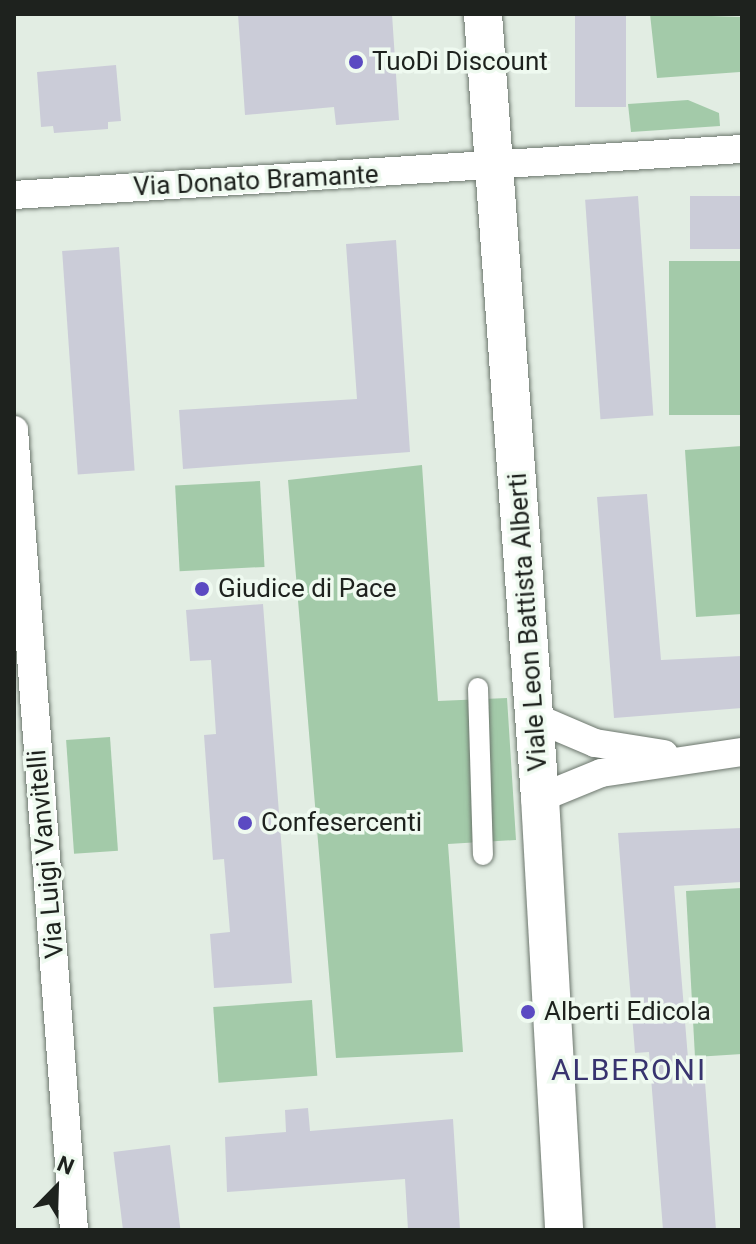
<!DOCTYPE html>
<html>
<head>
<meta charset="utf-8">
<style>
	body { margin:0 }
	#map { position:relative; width:756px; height:1244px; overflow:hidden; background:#e2ede3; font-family:Roboto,sans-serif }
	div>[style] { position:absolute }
	.green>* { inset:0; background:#a3caa9; transform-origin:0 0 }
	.building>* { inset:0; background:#cbccd8; transform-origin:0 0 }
	.roads { filter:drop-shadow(0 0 2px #6c766d) drop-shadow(0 0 2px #6c766d) }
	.pedestrian>* { height:20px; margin:-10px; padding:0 10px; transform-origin:10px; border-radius:10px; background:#fff }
	.minor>* { height:28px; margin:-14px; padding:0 14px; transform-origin:14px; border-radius:14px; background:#fff }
	.secondary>* { height:38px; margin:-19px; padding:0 19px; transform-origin:19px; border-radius:19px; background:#fff }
	.dots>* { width:22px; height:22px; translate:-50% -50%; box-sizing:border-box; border:4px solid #effaf0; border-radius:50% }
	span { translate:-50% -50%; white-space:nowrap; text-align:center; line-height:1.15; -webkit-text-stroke:7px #effaf0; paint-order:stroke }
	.poi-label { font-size:26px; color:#1e221e }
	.left { translate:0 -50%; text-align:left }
	.street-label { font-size:26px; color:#1e221e }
	.quarter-label { font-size:30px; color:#38336f; letter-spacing:2px }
	.frame { position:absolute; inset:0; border:16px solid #1e221e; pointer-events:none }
	.north { position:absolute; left:16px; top:1148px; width:80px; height:80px; -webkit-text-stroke:6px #effaf0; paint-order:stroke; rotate:23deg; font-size:22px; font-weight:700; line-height:32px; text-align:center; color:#1e221e }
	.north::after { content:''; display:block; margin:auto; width:28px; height:36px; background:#1e221e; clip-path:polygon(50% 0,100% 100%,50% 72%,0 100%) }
</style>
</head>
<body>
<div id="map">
	<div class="green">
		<i style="clip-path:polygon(650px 14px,742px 17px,742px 91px,740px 72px,657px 78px)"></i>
		<i style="clip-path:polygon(688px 100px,719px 113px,720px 126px,631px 132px,628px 104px)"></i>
		<i style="left:742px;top:261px;width:154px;height:73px;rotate:90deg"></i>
		<i style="clip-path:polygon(742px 446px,742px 614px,696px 617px,685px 450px)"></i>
		<i style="clip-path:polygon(422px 465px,438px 701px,507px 698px,516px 840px,448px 844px,463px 1052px,336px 1058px,288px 480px)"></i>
		<i style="left:260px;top:481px;width:86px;height:85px;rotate:87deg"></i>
		<i style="left:110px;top:737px;width:114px;height:44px;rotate:86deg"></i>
		<i style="clip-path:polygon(742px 888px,742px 1054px,695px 1057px,686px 891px)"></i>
		<i style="left:312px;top:1000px;width:76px;height:99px;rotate:86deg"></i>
	</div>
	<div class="building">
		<i style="clip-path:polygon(238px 14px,392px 14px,399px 120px,336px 125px,334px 107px,245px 115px)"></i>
		<i style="left:575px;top:14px;width:51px;height:93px"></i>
		<i style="clip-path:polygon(116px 65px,121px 121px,108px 122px,108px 129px,54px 133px,53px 126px,41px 127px,37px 72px)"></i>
		<i style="left:638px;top:196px;width:220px;height:53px;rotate:86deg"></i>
		<i style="left:742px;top:196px;width:53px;height:52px;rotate:90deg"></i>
		<i style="clip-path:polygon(396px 240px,410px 452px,183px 469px,179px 410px,357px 399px,346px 244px)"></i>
		<i style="left:119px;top:247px;width:224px;height:57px;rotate:86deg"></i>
		<i style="clip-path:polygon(647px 494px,661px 660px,742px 656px,742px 708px,614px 718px,597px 497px)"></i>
		<i style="clip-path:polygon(263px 604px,292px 983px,214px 988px,210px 934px,230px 932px,224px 859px,213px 860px,204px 735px,216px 734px,211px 660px,190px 661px,186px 610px)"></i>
		<i style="clip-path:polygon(742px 828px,742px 882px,674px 886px,690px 1083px,705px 1082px,716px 1230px,663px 1230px,649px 1052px,635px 1053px,618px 833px)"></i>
		<i style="clip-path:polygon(308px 1108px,310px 1131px,453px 1119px,460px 1230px,408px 1230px,405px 1179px,227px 1192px,225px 1137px,286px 1132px,285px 1110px)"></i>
		<i style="left:170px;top:1145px;width:86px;height:57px;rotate:83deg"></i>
	</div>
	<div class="roads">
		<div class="pedestrian">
			<i style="left:478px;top:688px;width:167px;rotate:88.3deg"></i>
		</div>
		<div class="minor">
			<i style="left:14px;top:195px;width:729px;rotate:-3.62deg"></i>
			<i style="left:14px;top:430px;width:802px;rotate:85.71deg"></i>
			<i style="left:534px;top:717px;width:66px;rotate:23.1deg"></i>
			<i style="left:595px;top:743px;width:70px;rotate:9.1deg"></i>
			<i style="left:540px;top:798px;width:66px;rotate:-22.3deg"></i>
			<i style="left:601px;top:773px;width:143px;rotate:-8.5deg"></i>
		</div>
		<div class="secondary">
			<i style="left:483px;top:14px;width:786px;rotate:85.84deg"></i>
			<i style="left:540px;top:798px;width:433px;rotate:86.8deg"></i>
		</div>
	</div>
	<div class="dots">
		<i style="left:356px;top:62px;background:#5b4ac2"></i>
		<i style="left:202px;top:589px;background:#5b4ac2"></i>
		<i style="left:245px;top:823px;background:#5b4ac2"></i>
		<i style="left:528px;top:1012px;background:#5b4ac2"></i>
	</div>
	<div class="poi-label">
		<span class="left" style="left:372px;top:62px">TuoDi Discount</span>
		<span class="left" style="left:218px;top:589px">Giudice di Pace</span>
		<span class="left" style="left:261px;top:823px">Confesercenti</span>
		<span class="left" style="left:544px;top:1012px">Alberti Edicola</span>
	</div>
	<div class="street-label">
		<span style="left:256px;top:181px;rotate:-3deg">Via Donato Bramante</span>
		<span style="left:528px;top:622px;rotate:-94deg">Viale Leon Battista Alberti</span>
		<span style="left:46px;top:854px;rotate:-95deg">Via Luigi Vanvitelli</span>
	</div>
	<div class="quarter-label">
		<span style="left:629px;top:1070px">ALBERONI</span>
	</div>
	<div class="frame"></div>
	<div class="north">N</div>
</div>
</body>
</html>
